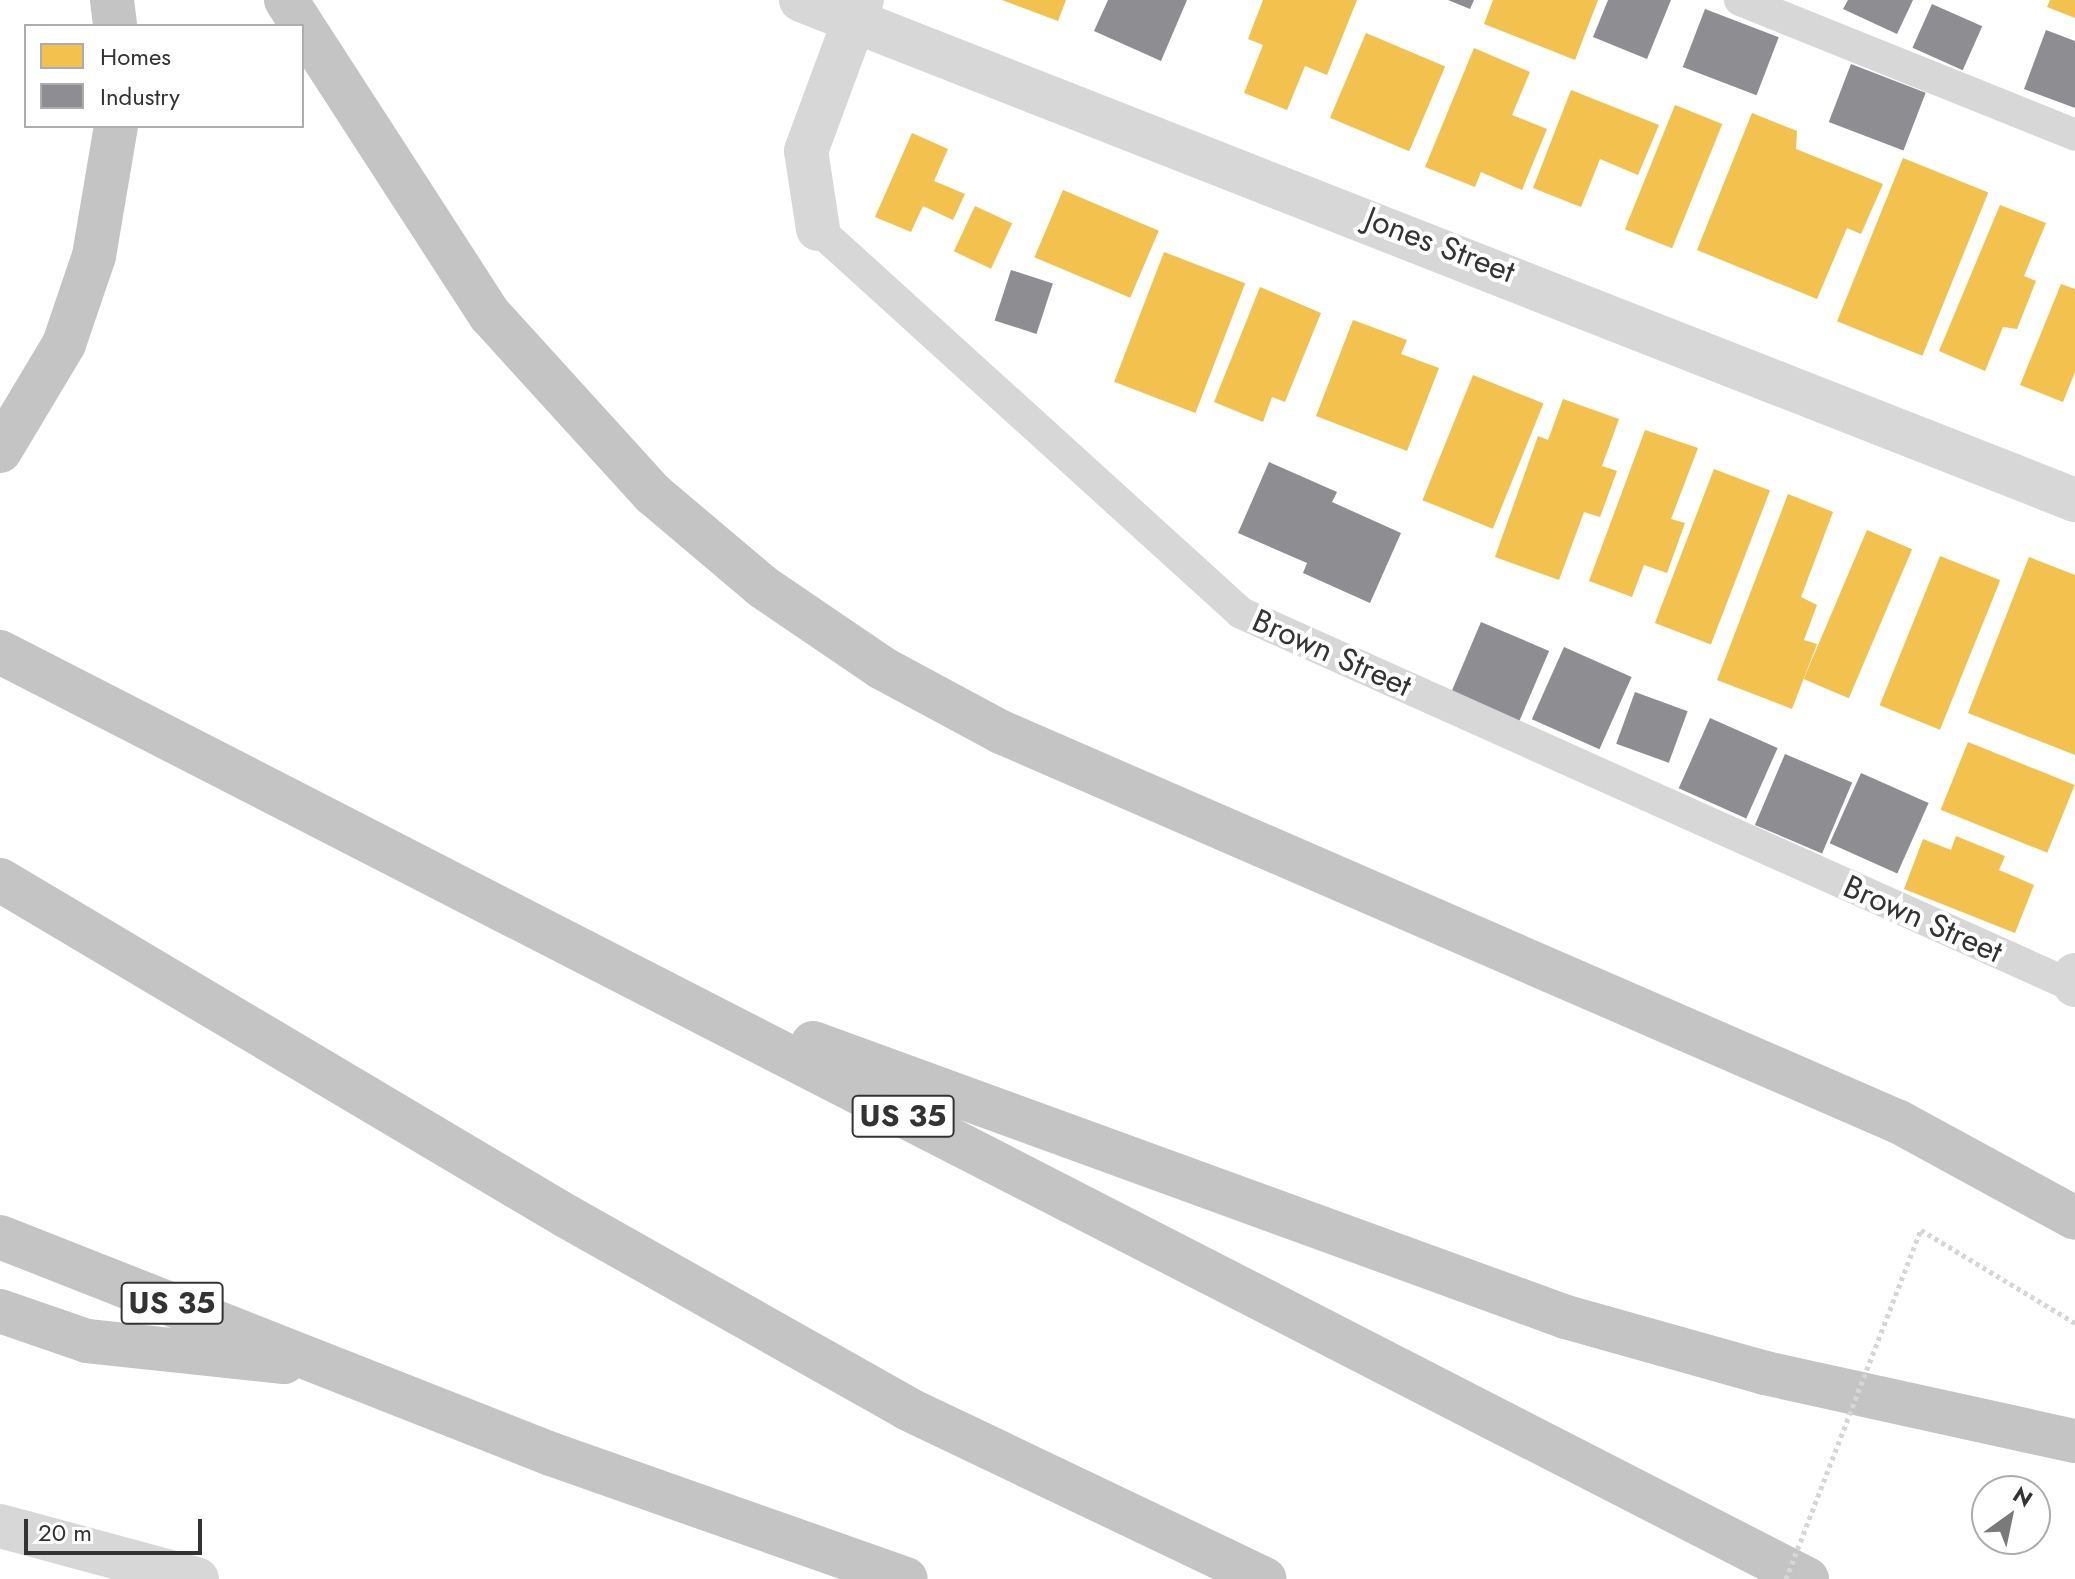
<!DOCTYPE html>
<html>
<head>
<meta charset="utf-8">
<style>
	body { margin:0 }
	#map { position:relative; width:2075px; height:1579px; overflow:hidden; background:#fff; font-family:Jost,sans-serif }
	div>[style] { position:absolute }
	.homes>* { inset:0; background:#f2c14e; transform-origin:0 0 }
	.industry>* { inset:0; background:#8d8d92; transform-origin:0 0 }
	.path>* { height:5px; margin-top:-2.5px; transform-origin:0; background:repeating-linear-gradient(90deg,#d6d6d6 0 4px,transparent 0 8px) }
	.service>* { height:32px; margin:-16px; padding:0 16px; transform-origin:16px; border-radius:16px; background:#d7d7d7 }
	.minor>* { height:44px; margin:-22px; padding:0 22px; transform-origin:22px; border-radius:22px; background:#d7d7d7 }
	.motorway>* { height:44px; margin:-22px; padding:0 22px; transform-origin:22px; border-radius:22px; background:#c4c4c4 }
	.path-bridge>* { height:5px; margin-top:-2.5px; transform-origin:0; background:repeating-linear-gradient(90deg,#d6d6d6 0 4px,transparent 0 8px) }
	span { translate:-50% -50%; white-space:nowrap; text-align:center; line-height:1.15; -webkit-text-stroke:8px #fff; paint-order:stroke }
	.shield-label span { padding:2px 6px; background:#fff; border:2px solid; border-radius:6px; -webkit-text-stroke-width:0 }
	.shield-label { font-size:30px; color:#333; font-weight:700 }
	.street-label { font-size:32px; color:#333 }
	.legend { position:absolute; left:24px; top:24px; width:280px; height:104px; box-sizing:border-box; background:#fff; border:2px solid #adadad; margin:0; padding:10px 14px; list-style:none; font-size:24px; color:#333 }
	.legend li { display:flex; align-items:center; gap:16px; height:40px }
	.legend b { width:40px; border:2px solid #adadad }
	.north { position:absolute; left:1971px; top:1475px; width:80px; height:80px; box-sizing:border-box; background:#fff; border:2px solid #adadad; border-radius:50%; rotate:33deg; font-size:22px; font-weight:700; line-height:32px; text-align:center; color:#333 }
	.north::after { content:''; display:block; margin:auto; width:28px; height:36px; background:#7a7a7a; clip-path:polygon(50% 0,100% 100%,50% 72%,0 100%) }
	.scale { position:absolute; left:24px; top:1519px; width:178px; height:36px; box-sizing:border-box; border:4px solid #333; border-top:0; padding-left:10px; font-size:24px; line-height:28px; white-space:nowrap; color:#333; -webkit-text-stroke:6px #fff; paint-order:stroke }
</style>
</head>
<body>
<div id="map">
	<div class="homes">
		<i style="clip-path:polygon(1002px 0,1066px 0,1058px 21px)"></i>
		<i style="clip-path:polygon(1263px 0,1357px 0,1327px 75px,1305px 66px,1287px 110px,1244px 93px,1263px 45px,1248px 39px)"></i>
		<i style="clip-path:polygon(1493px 0,1598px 0,1575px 60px,1484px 24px)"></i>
		<i style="clip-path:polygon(2050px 0,2075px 0,2075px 18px,2047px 7px)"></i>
		<i style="left:1366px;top:33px;width:86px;height:92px;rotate:23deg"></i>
		<i style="clip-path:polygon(1474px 48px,1530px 72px,1512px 115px,1547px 129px,1522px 190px,1481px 172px,1475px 187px,1425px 167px)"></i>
		<i style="clip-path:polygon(1571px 90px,1659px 125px,1638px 175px,1600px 159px,1581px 207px,1533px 188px)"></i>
		<i style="left:1675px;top:105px;width:51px;height:134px;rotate:22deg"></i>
		<i style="clip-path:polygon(1752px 113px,1797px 131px,1796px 149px,1883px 184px,1861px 234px,1847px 228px,1817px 299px,1697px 250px)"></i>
		<i style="clip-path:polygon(912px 133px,948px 149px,934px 181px,965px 194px,953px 220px,923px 206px,911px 232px,875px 217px)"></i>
		<i style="left:1903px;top:158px;width:92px;height:176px;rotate:22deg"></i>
		<i style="left:1063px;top:190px;width:104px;height:73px;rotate:23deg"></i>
		<i style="clip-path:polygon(2000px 205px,2046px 223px,2024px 276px,2036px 281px,2017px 329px,2003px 327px,1985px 371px,1939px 351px)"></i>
		<i style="left:975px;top:206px;width:41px;height:50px;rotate:25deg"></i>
		<i style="left:1164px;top:252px;width:87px;height:139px;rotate:21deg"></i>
		<i style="clip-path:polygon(2061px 284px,2075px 289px,2075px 372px,2063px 402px,2020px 385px)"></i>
		<i style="clip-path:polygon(1260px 287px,1321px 313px,1285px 402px,1272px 397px,1263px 422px,1214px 402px)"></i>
		<i style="clip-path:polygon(1353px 320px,1407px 340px,1401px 354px,1439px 368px,1407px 451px,1316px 416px)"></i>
		<i style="left:1473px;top:375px;width:76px;height:135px;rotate:22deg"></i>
		<i style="clip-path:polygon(1563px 399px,1619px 419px,1602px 466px,1617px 471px,1600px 517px,1584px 512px,1559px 580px,1495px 557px,1538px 436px,1548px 440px)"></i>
		<i style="clip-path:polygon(1645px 430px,1698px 448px,1671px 519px,1685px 523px,1667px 573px,1644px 565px,1632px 597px,1589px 581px)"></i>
		<i style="left:1714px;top:469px;width:60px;height:165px;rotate:21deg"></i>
		<i style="clip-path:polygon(1788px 494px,1833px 512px,1801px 597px,1817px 605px,1804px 640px,1817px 644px,1792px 709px,1717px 680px)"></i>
		<i style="left:1867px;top:530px;width:49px;height:162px;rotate:23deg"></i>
		<i style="left:1940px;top:556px;width:65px;height:161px;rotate:22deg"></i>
		<i style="clip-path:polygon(2029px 557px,2075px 575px,2075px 755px,1968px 713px)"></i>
		<i style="left:1968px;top:742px;width:115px;height:73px;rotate:22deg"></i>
		<i style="clip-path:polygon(1956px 836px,2005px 856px,1999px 870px,2034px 885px,2015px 933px,1904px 889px,1923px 839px,1951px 850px)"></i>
	</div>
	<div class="industry">
		<i style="clip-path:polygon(1108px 0,1187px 0,1161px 61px,1094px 31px)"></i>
		<i style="clip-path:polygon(1448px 0,1474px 0,1470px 9px)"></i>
		<i style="clip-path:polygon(1608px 0,1671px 0,1647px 59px,1593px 37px)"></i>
		<i style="clip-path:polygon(1848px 0,1913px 0,1897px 34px,1843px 9px)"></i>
		<i style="left:1932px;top:4px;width:55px;height:48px;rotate:24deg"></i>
		<i style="left:1705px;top:9px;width:79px;height:62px;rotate:21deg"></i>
		<i style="clip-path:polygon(2046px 30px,2075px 41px,2075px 108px,2024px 89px)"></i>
		<i style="left:1851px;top:64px;width:80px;height:62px;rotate:21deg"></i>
		<i style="left:1011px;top:270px;width:44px;height:53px;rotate:18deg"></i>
		<i style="clip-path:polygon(1269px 462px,1337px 492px,1332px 502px,1401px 533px,1370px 603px,1303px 573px,1307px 563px,1238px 533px)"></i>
		<i style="left:1481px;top:622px;width:74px;height:77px;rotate:23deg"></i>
		<i style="left:1564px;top:647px;width:74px;height:79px;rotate:24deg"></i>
		<i style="left:1635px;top:692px;width:56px;height:55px;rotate:20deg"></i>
		<i style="left:1710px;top:718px;width:74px;height:77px;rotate:24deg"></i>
		<i style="left:1785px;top:754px;width:73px;height:77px;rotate:23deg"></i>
		<i style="left:1861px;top:773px;width:74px;height:77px;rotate:24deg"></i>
	</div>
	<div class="path">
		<i style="left:1921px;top:1230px;width:180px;rotate:31.1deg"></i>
	</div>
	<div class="service">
		<i style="left:1740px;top:0;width:361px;rotate:21.9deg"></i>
		<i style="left:818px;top:229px;width:571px;rotate:42.23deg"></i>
		<i style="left:1241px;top:613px;width:914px;rotate:24.15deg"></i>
	</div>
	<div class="minor">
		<i style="left:801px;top:0;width:1369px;rotate:21.43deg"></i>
		<i style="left:818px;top:229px;width:79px;rotate:-98.7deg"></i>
		<i style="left:806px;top:151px;width:161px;rotate:-69.7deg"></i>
		<i style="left:2075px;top:975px;width:10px;rotate:90deg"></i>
		<i style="left:0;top:1526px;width:204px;rotate:15.1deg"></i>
	</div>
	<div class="motorway">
		<i style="left:112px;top:0;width:26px;rotate:83deg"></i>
		<i style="left:286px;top:0;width:375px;rotate:57.1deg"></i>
		<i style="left:490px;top:315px;width:242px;rotate:47.7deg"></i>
		<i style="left:653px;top:494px;width:144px;rotate:40.2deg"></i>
		<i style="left:763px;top:587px;width:144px;rotate:34.2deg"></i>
		<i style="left:882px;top:668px;width:135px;rotate:28.3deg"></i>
		<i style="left:1001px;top:732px;width:979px;rotate:23.48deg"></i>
		<i style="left:1899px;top:1122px;width:200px;rotate:28.6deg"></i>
		<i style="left:0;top:451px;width:125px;rotate:-59.1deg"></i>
		<i style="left:64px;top:344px;width:93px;rotate:-71.2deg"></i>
		<i style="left:94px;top:256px;width:132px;rotate:-80.4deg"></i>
		<i style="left:0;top:652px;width:2031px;rotate:27.16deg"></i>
		<i style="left:0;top:880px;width:658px;rotate:30.7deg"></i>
		<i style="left:566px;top:1216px;width:393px;rotate:29.4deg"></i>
		<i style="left:908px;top:1409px;width:395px;rotate:25.5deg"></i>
		<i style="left:813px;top:1043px;width:801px;rotate:20deg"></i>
		<i style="left:1566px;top:1317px;width:207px;rotate:15.7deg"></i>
		<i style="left:1765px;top:1373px;width:317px;rotate:12.4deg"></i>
		<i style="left:0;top:1237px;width:592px;rotate:21.5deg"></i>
		<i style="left:551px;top:1454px;width:376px;rotate:19.4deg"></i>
		<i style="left:0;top:1311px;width:92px;rotate:19deg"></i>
		<i style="left:87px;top:1341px;width:198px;rotate:6.1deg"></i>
	</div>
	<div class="path-bridge">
		<i style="left:1786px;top:1579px;width:374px;rotate:-68.9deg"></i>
	</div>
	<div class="shield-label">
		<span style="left:903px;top:1116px">US 35</span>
		<span style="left:172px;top:1303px">US 35</span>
	</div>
	<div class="street-label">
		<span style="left:1440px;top:245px;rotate:21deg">Jones Street</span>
		<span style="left:1332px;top:653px;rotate:24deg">Brown Street</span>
		<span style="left:1923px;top:919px;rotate:24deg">Brown Street</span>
	</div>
	<ul class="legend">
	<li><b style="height:22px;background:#f2c14e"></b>Homes</li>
	<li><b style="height:22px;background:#8d8d92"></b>Industry</li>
	</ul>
	<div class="north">N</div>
	<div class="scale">20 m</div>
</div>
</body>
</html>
